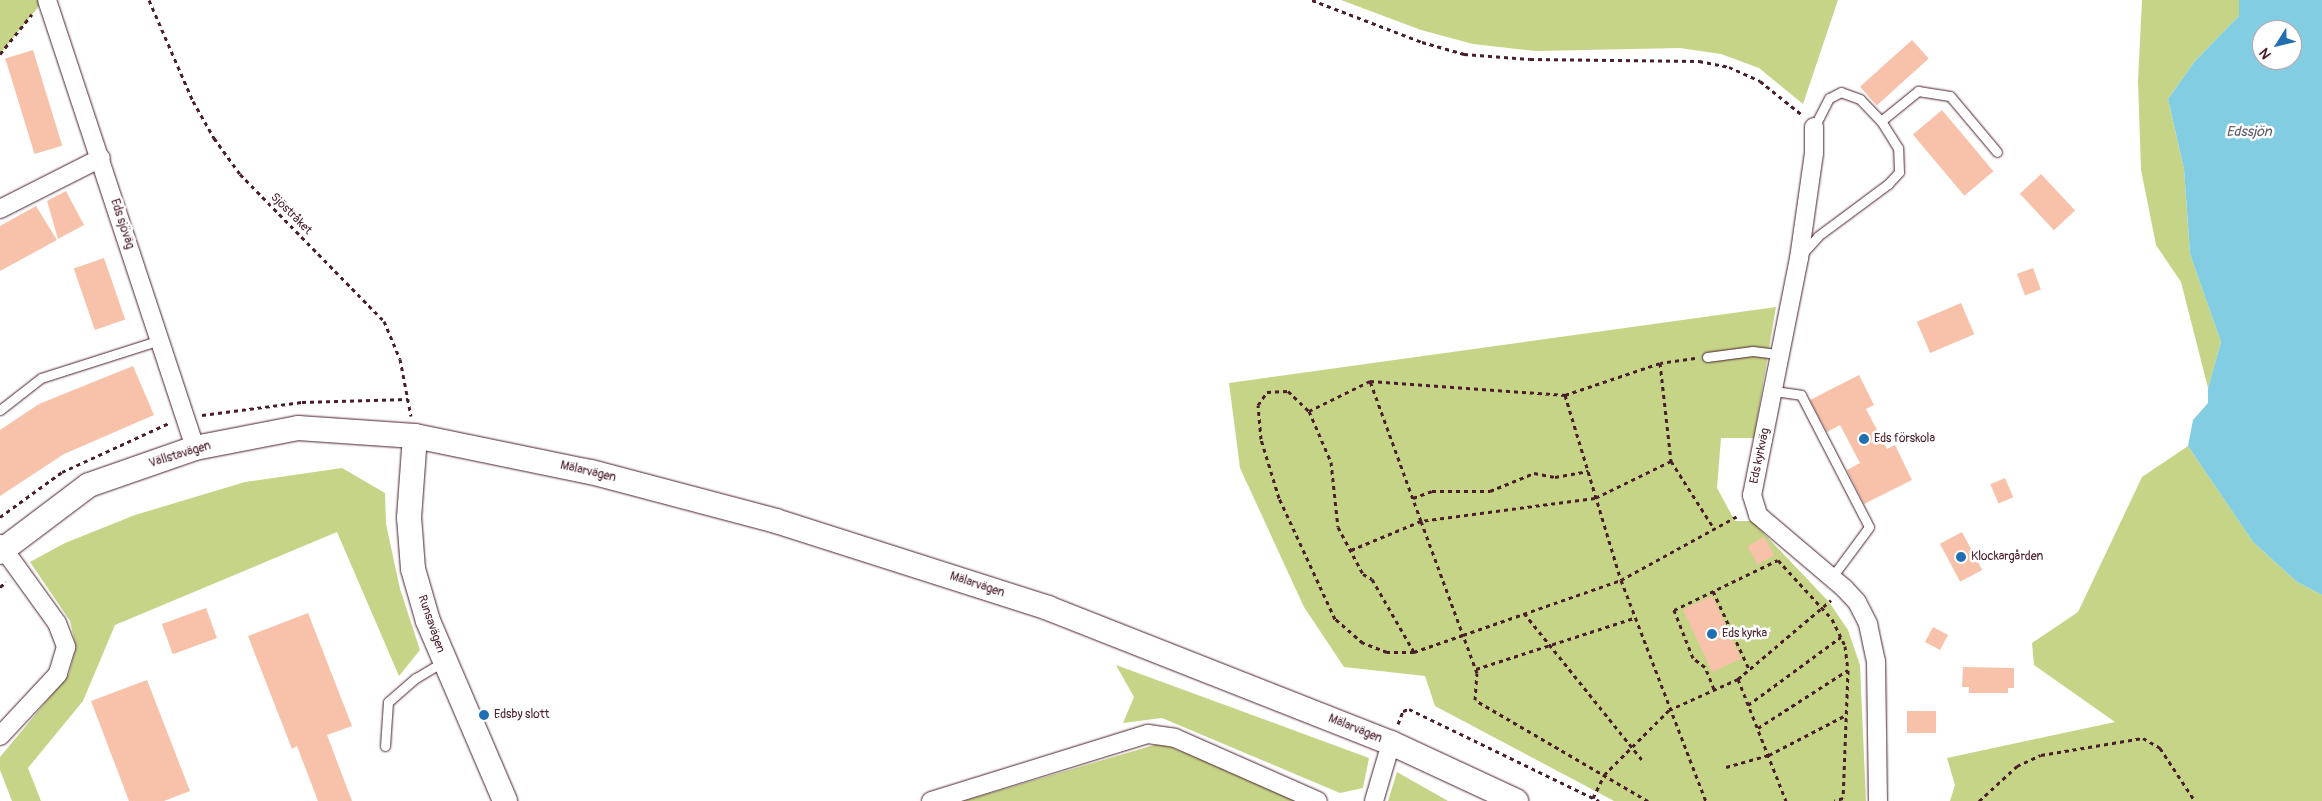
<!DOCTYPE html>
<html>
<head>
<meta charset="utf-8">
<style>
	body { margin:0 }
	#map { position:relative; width:2322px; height:801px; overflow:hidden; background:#fff; font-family:Pangolin,sans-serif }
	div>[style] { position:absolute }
	.green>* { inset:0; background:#c6d488 }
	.water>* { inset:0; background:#82cde1 }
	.building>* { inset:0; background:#f8c2aa; transform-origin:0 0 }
	.path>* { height:3px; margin-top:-1.5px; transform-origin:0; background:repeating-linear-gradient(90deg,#4a1f2b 0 4px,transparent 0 8px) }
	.roads { filter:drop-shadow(0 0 1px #4a1f2b) drop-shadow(0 0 1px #4a1f2b) }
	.lane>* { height:9px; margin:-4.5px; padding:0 4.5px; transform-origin:4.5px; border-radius:4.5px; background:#fff }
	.street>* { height:18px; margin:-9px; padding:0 9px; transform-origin:9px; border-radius:9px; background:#fff }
	.secondary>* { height:24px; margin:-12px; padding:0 12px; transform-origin:12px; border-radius:12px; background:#fff }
	.dots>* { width:14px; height:14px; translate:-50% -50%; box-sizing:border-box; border:2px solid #fff; border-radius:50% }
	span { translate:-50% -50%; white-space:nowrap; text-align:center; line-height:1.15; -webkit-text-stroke:5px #fff; paint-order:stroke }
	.street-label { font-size:12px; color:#4a1f2b }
	.poi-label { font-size:12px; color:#4a1f2b }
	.left { translate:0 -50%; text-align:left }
	.water-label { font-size:14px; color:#5e5c6b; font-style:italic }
	.north { position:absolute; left:2252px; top:20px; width:50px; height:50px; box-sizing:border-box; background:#fff; border:1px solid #b7a5aa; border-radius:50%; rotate:234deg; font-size:14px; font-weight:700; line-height:20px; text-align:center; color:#4a1f2b }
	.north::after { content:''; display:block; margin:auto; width:18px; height:22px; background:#1f6fb2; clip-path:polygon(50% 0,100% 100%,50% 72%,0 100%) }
</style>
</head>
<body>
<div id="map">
	<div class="green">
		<i style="clip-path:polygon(0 0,44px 0,0 54px)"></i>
		<i style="clip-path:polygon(1341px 0,1838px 0,1803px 104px,1759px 68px,1721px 54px,1680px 48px,1536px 51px,1473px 44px,1421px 30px)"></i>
		<i style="clip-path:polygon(2142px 0,2239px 0,2239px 16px,2195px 61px,2168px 99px,2184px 169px,2190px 254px,2221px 342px,2208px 388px,2181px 282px,2156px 245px,2141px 170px,2138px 81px)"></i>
		<i style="clip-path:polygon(1776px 307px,1754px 438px,1721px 438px,1717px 488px,1735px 521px,1752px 521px,1829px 602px,1848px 630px,1860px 665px,1866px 801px,1614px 801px,1435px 706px,1425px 676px,1344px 667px,1304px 607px,1240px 468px,1229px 383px)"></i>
		<i style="clip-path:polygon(2188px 446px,2253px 542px,2297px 582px,2322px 595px,2322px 801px,1950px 801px,1955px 785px,1947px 758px,2115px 722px,2034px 665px,2032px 643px,2078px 612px,2142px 477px)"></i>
		<i style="clip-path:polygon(342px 468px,385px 493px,386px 524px,400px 589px,420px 650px,399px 676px,337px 532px,115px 625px,83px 701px,28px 768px,41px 801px,12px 801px,0 770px,0 757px,69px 674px,76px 647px,70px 621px,30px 562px,65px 543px,135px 515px,245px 482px)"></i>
		<i style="clip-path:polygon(1116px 665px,1369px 758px,1363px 788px,1340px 793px,1162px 718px,1123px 723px,1134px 697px)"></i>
		<i style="clip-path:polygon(1161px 743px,1302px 801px,963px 801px)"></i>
		<i style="clip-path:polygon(1397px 772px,1448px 801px,1388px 801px)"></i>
	</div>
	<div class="water">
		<i style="clip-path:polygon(evenodd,2239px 0,2322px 0,2322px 595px,2297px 582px,2253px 542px,2188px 446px,2193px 420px,2208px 403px,2208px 388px,2221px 342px,2190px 254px,2184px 169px,2168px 99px,2195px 61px,2239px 16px,2239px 0,2262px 30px,2292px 30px,2292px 60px,2262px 60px,2262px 30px)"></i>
	</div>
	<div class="building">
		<i style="left:1912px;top:40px;width:25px;height:70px;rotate:48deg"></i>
		<i style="left:33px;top:50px;width:100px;height:29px;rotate:73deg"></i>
		<i style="left:1942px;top:110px;width:80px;height:38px;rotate:50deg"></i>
		<i style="left:2041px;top:174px;width:50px;height:29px;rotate:47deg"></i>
		<i style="clip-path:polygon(66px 191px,84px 225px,58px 239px,47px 201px)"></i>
		<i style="clip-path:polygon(36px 206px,57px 240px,0 271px,0 226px)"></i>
		<i style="left:104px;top:258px;width:65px;height:32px;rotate:71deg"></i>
		<i style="left:2033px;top:268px;width:23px;height:17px;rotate:70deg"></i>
		<i style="left:1961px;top:303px;width:34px;height:48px;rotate:67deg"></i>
		<i style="clip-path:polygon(133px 366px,154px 415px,64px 454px,0 496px,0 430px,39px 404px)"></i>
		<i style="clip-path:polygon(1859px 375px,1874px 405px,1866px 409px,1887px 449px,1895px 445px,1912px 480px,1864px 504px,1847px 470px,1860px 463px,1840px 425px,1827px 432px,1810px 400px)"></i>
		<i style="left:2005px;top:478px;width:21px;height:16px;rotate:67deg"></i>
		<i style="left:1962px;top:532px;width:43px;height:25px;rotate:62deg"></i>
		<i style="left:1764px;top:537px;width:21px;height:19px;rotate:61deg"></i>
		<i style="left:1712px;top:596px;width:69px;height:32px;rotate:65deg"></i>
		<i style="left:206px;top:608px;width:32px;height:47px;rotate:70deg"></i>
		<i style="clip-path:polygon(308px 613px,352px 726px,327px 735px,352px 801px,318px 801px,297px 746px,292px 749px,248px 636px)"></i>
		<i style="left:1933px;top:627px;width:17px;height:17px;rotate:28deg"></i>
		<i style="clip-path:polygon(1963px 667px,2014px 668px,2014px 688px,2008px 688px,2008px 693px,1969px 693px,1969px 687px,1962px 687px)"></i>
		<i style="clip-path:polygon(147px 680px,190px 791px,164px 801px,129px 801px,91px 701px)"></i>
		<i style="left:1907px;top:711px;width:29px;height:22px"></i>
	</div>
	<div class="path">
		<i style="left:149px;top:0;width:110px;rotate:66.5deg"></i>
		<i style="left:193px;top:101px;width:43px;rotate:60.4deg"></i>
		<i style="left:214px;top:138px;width:44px;rotate:54.2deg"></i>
		<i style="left:240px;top:174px;width:206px;rotate:45.6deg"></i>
		<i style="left:384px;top:321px;width:41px;rotate:67.2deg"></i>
		<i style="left:400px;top:359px;width:58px;rotate:79.1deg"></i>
		<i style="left:1312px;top:0;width:118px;rotate:20.9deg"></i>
		<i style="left:1422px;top:42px;width:44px;rotate:15.9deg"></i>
		<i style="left:1464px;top:54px;width:66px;rotate:4.3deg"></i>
		<i style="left:1530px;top:59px;width:169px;rotate:0.7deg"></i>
		<i style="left:1699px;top:61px;width:31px;rotate:11deg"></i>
		<i style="left:1729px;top:67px;width:34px;rotate:24deg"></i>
		<i style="left:1760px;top:81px;width:53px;rotate:38.8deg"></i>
		<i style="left:0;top:54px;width:51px;rotate:-51.3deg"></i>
		<i style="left:1695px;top:358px;width:35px;rotate:172deg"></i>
		<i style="left:1660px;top:363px;width:99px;rotate:83.6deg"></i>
		<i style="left:1671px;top:461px;width:78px;rotate:57.5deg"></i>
		<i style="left:1565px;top:395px;width:193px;rotate:73.2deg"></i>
		<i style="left:1621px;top:580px;width:135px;rotate:-28.8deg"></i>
		<i style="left:1309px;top:411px;width:56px;rotate:66.7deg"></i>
		<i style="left:1331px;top:462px;width:65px;rotate:83.9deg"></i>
		<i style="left:1338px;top:527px;width:53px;rotate:62deg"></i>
		<i style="left:1363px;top:574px;width:10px;rotate:29deg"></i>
		<i style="left:1372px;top:579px;width:84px;rotate:60.1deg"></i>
		<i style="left:202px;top:415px;width:101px;rotate:-7.4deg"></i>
		<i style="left:302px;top:402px;width:106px;rotate:-1.6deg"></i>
		<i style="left:1671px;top:461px;width:85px;rotate:154deg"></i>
		<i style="left:1595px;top:498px;width:176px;rotate:172.5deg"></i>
		<i style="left:1421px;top:521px;width:121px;rotate:69.8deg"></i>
		<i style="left:1463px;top:635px;width:167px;rotate:-19.2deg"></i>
		<i style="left:1621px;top:580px;width:237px;rotate:69deg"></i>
		<i style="left:1413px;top:498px;width:20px;rotate:-20deg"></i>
		<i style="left:1432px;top:491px;width:58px"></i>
		<i style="left:1490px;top:491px;width:48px;rotate:-22.2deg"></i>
		<i style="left:1534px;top:473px;width:21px;rotate:11deg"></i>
		<i style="left:1555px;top:477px;width:34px;rotate:-10deg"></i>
		<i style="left:0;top:517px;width:77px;rotate:-36deg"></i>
		<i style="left:62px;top:472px;width:118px;rotate:-24.6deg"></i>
		<i style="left:1351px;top:550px;width:76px;rotate:-22.5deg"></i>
		<i style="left:1421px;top:521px;width:149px;rotate:-110deg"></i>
		<i style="left:0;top:587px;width:8px;rotate:-40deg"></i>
		<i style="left:1713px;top:591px;width:86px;rotate:65.2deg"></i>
		<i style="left:1524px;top:613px;width:191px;rotate:51.2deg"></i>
		<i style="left:1476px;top:669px;width:166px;rotate:-17.9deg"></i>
		<i style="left:1738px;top:679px;width:122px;rotate:-40.3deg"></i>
		<i style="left:1714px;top:689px;width:24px;rotate:-112deg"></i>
		<i style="left:1705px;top:667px;width:15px;rotate:-143deg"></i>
		<i style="left:1693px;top:658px;width:52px;rotate:-111.6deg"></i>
		<i style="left:1674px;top:610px;width:115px;rotate:-25.7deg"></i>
		<i style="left:1778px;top:560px;width:80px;rotate:47.5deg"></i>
		<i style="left:1832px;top:619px;width:30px;rotate:64deg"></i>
		<i style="left:1845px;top:646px;width:24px;rotate:83deg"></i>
		<i style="left:1848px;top:670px;width:128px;rotate:92.2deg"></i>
		<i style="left:1843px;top:798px;width:9px;rotate:162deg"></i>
		<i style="left:1748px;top:705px;width:115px;rotate:-36.2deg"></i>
		<i style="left:1398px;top:724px;width:14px;rotate:-69deg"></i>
		<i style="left:1403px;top:711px;width:6px;rotate:-18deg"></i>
		<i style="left:1409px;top:709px;width:211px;rotate:25.8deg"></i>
		<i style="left:1758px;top:728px;width:107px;rotate:-32.8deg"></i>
		<i style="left:1726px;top:767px;width:45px;rotate:-15.6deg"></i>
		<i style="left:1769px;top:755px;width:87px;rotate:-27.5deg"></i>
		<i style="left:1593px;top:798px;width:25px;rotate:-64deg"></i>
		<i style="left:1604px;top:775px;width:92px;rotate:-45deg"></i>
		<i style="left:1669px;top:710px;width:76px;rotate:-24.2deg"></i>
		<i style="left:1738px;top:679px;width:131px;rotate:68.5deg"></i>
		<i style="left:1648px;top:801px;width:200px;rotate:-149.7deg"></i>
		<i style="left:1475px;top:700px;width:27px;rotate:-86deg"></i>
		<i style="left:1477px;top:673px;width:40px;rotate:-110.2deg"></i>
		<i style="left:1463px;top:635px;width:52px;rotate:160.9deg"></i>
		<i style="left:1414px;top:652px;width:27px;rotate:180deg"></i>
		<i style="left:1387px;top:652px;width:26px;rotate:-159deg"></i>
		<i style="left:1363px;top:643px;width:37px;rotate:-139deg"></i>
		<i style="left:1335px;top:619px;width:133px;rotate:-114.8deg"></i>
		<i style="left:1279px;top:498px;width:62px;rotate:-107deg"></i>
		<i style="left:1261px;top:439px;width:34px;rotate:-95deg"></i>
		<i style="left:1258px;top:405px;width:16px;rotate:-55deg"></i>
		<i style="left:1267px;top:392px;width:21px;rotate:-3deg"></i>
		<i style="left:1288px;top:391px;width:29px;rotate:44deg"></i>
		<i style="left:1309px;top:411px;width:68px;rotate:-26.2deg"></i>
		<i style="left:1370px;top:381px;width:196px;rotate:4.1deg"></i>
		<i style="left:1565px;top:395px;width:100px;rotate:-18.6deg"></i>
		<i style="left:1979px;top:801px;width:52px;rotate:-42.6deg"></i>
		<i style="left:2017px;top:766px;width:26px;rotate:-25deg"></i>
		<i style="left:2041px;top:755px;width:103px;rotate:-9.5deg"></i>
		<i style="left:2143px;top:738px;width:20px;rotate:30deg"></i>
		<i style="left:2160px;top:748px;width:64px;rotate:56.6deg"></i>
	</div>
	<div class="roads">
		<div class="lane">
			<i style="left:1881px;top:121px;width:48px;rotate:-39deg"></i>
			<i style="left:1918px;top:91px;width:32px;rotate:9deg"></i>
			<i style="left:1950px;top:96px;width:73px;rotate:50deg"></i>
			<i style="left:1802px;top:254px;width:24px;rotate:-48deg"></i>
			<i style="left:1818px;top:236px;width:87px;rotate:-36.6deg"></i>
			<i style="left:1888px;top:184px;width:16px;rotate:-47deg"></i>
			<i style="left:1899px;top:172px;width:24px;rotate:-92deg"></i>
			<i style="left:1898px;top:148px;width:32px;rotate:-122deg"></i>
			<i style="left:1881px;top:121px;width:30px;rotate:-134deg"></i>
			<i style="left:1860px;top:99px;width:20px;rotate:-160deg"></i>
			<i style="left:1841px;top:92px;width:13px;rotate:153deg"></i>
			<i style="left:1829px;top:98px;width:33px;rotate:117deg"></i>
			<i style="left:1707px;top:357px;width:46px;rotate:-7.4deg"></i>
			<i style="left:1753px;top:351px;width:26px;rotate:7deg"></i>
			<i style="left:1774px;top:391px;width:27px;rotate:8deg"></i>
			<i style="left:1801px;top:395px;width:148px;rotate:62.7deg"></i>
			<i style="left:1869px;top:527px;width:62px;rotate:126.5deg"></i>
			<i style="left:0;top:410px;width:52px;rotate:-38deg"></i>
			<i style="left:41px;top:378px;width:125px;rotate:-17.7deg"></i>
			<i style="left:385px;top:746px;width:44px;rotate:-86.1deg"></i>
			<i style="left:388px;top:702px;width:37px;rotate:-41deg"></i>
			<i style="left:416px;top:678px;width:33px;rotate:-31deg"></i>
		</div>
		<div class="street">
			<i style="left:47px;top:0;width:472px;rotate:71.7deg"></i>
			<i style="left:1814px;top:127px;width:26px;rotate:90deg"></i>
			<i style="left:1814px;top:153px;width:106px;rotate:98.1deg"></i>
			<i style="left:1799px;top:258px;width:242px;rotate:101.2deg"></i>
			<i style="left:1752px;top:495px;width:21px;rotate:73deg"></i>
			<i style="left:1758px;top:515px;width:113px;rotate:40.3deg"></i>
			<i style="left:1844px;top:588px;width:19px;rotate:47deg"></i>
			<i style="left:1857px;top:602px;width:25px;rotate:63deg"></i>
			<i style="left:1868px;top:624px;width:38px;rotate:78deg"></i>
			<i style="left:1876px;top:661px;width:140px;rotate:89.2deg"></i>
			<i style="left:0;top:209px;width:113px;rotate:-26.8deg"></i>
			<i style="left:0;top:544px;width:97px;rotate:54.2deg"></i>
			<i style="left:57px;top:623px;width:26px;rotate:69deg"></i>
			<i style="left:66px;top:647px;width:28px;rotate:107deg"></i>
			<i style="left:58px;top:674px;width:85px;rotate:133.1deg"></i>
			<i style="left:931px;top:801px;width:227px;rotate:-17.2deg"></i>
			<i style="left:1148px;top:734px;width:27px;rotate:8deg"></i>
			<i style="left:1175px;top:738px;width:156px;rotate:23.8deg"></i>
			<i style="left:1374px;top:801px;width:60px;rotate:-73.7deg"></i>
		</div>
		<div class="secondary">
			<i style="left:415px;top:436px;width:81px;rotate:94.2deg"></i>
			<i style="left:409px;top:517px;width:52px;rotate:85.6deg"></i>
			<i style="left:413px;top:569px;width:54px;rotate:73.9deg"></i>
			<i style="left:428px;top:621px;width:196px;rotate:66.8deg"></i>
			<i style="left:0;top:552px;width:111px;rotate:-37deg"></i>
			<i style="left:89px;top:485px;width:112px;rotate:-19.2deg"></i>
			<i style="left:195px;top:448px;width:105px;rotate:-11deg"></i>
			<i style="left:298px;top:428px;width:117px;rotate:3.9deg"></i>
			<i style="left:415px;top:436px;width:180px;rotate:11.6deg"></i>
			<i style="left:591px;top:472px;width:191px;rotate:14.8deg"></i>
			<i style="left:776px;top:521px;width:286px;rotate:17.7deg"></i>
			<i style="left:1048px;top:608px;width:369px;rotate:21.5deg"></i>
			<i style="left:1391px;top:743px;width:138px;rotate:24.9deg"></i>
		</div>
	</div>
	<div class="dots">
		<i style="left:1864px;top:439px;background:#1f6fb2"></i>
		<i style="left:1961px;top:557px;background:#1f6fb2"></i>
		<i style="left:1712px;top:634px;background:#1f6fb2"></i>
		<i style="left:484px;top:715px;background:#1f6fb2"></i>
	</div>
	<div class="street-label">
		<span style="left:291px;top:214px;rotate:45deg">Sjöstråket</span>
		<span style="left:122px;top:224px;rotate:72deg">Eds sjöväg</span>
		<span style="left:180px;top:455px;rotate:-17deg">Vällstavägen</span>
		<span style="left:1760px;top:456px;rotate:-78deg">Eds kyrkväg</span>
		<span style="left:588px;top:472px;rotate:13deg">Mälarvägen</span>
		<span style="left:977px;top:585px;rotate:18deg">Mälarvägen</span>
		<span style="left:431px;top:624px;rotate:71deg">Runsavägen</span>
		<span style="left:1355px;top:729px;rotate:22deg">Mälarvägen</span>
	</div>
	<div class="poi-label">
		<span class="left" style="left:1874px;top:439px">Eds förskola</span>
		<span class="left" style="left:1971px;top:557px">Klockargården</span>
		<span class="left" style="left:1722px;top:634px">Eds kyrka</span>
		<span class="left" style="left:494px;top:715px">Edsby slott</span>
	</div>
	<div class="water-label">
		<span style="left:2249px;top:132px">Edssjön</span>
	</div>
	<div class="north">N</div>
</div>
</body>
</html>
